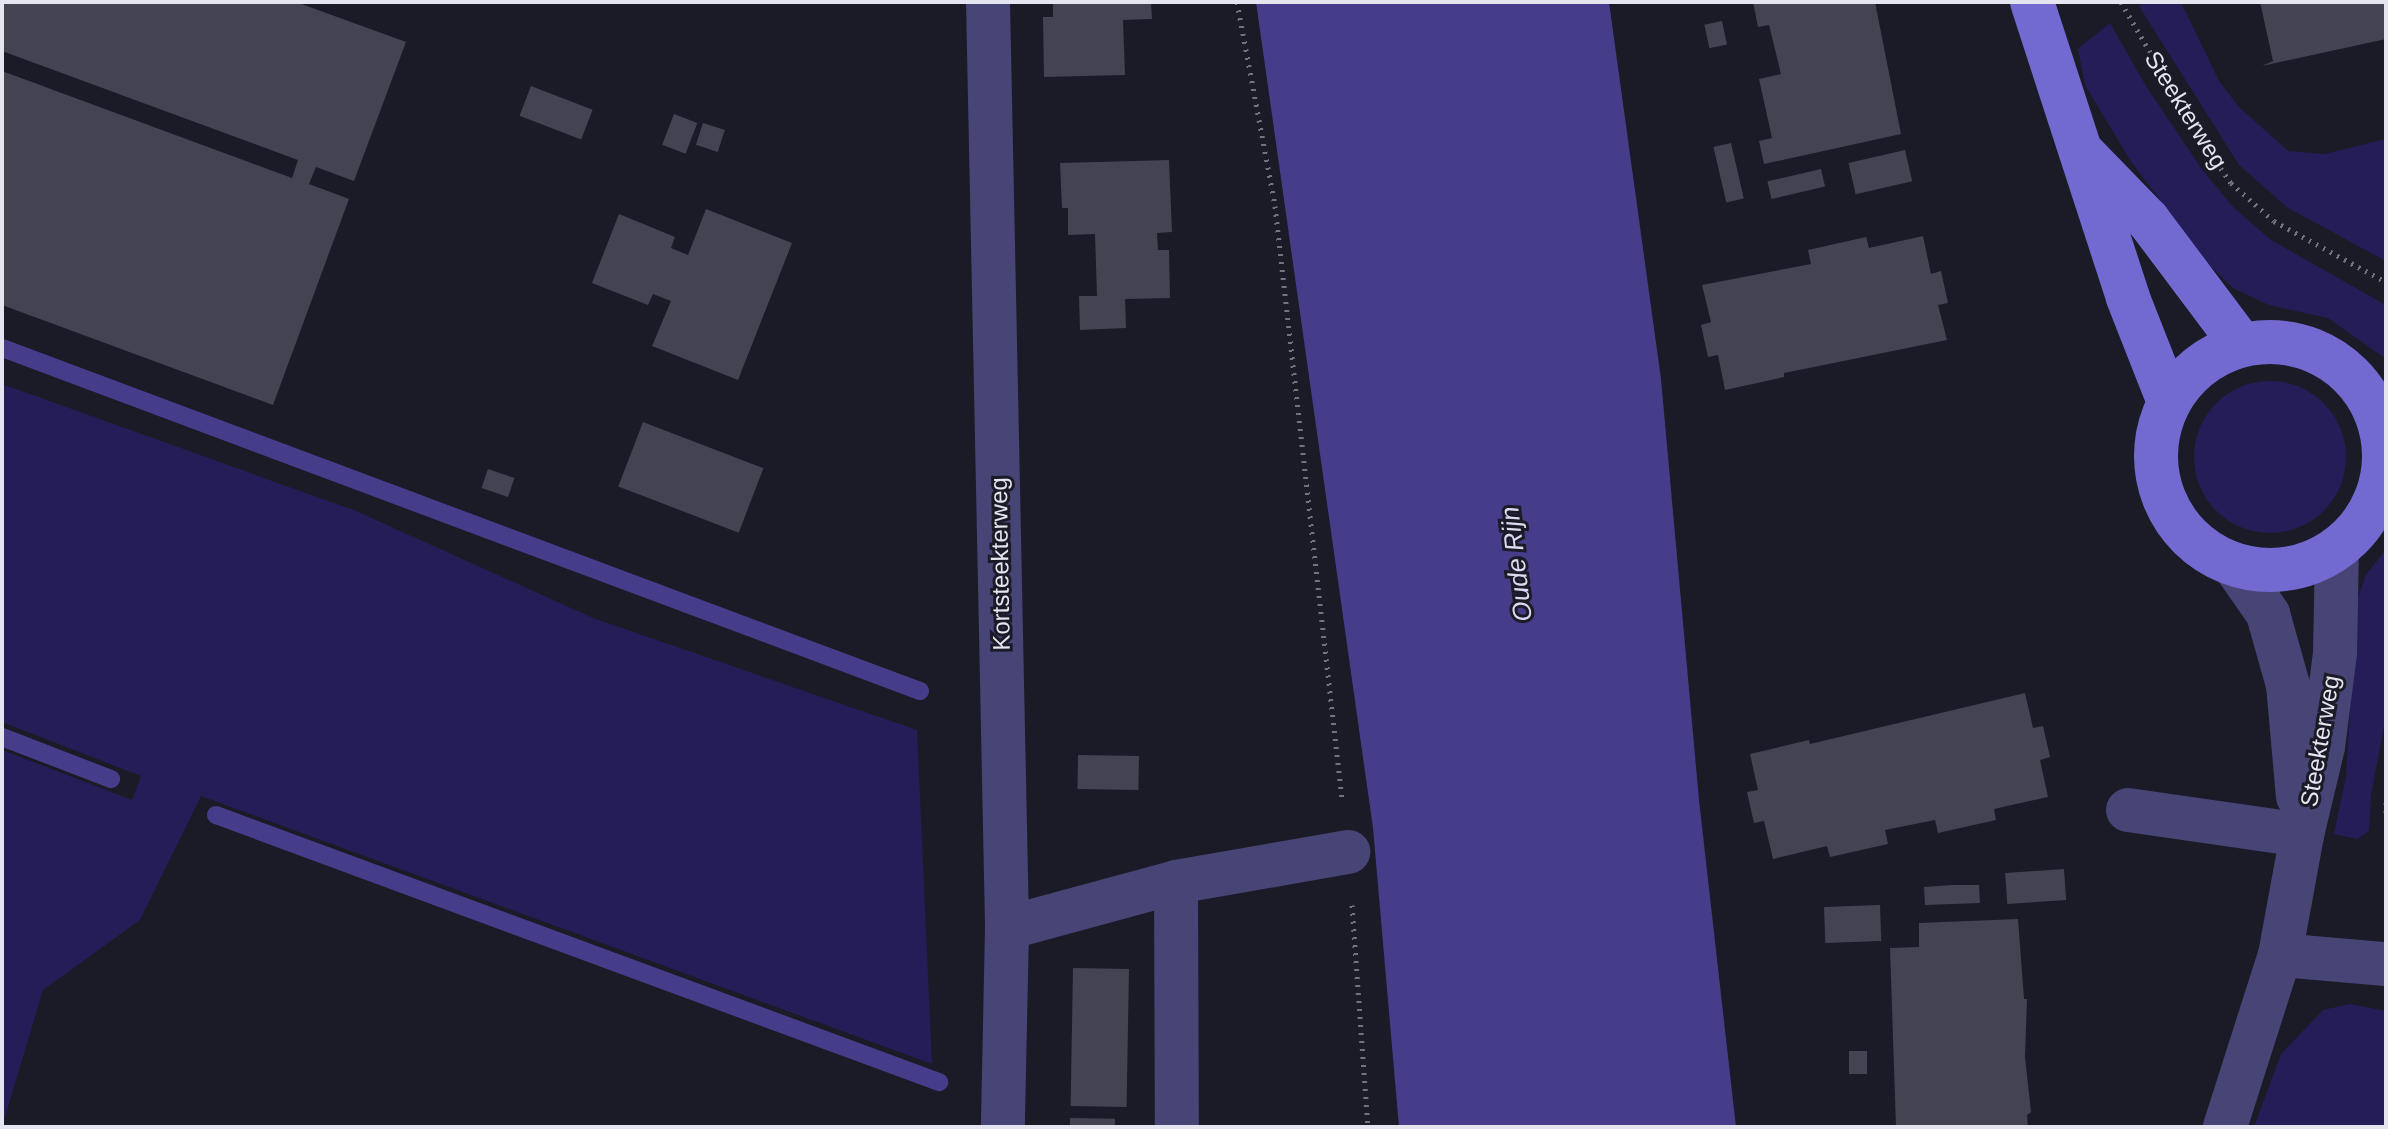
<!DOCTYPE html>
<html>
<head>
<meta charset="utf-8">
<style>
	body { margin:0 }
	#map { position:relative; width:2388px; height:1129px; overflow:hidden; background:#1b1a27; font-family:Helvetica,sans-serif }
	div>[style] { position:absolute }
	.green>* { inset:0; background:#251d57 }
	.round { border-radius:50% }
	.water>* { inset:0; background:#453d89 }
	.stream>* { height:18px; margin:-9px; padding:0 9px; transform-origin:9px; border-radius:9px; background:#453d89 }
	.building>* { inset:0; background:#434352; transform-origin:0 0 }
	.path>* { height:5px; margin-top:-2.5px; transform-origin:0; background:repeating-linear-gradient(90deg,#73737f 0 2px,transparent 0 8px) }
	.minor>* { height:44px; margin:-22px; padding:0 22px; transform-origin:22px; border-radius:22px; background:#474476 }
	.major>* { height:44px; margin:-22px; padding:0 22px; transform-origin:22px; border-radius:22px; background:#736ad1 }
	.major>.ring { margin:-22px; padding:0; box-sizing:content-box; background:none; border:44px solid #736ad1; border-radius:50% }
	span { translate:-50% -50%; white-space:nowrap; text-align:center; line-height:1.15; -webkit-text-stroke:6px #1b1a27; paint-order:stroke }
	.street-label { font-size:24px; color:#e4e5ee }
	.water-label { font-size:26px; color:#d9daf0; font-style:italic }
	.frame { position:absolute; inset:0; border:4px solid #e4e5ee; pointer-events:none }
</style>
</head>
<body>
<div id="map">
	<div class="green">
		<i style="clip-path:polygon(2148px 2px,2181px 2px,2219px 81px,2239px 107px,2288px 151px,2325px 154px,2386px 139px,2386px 261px,2288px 208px,2239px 165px,2139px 6px)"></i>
		<i style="clip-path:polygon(2110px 23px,2146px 86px,2201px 168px,2233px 207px,2271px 240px,2386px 305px,2386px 359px,2328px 318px,2269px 305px,2233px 288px,2205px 261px,2130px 160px,2085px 85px,2078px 49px)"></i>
		<i class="round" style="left:2194px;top:381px;width:152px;height:152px"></i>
		<i style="clip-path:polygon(2px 384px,356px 511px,593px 618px,917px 730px,932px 1064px,201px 796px,140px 920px,43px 990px,2px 1127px,2px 750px,132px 800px,141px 776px,2px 722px)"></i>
		<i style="clip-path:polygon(2386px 549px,2386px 716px,2371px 795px,2369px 831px,2357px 839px,2334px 834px,2346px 776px,2357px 600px,2366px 575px)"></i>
		<i style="clip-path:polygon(2350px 1004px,2386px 1011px,2386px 1127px,2254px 1127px,2281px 1054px,2323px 1010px)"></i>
	</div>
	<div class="water">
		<i style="clip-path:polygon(1256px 2px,1609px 2px,1661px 379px,1699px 800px,1736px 1127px,1399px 1127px,1373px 828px)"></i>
	</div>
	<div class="stream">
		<i style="left:2px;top:348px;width:980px;rotate:20.49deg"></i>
		<i style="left:2px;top:737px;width:117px;rotate:21.1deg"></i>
		<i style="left:216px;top:815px;width:771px;rotate:20.27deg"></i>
	</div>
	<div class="building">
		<i style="clip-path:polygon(2px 2px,296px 2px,406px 42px,354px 181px,316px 167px,309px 184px,349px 199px,273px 405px,2px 305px,2px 71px,292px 178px,298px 160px,2px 51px)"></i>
		<i style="clip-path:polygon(1053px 2px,1151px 2px,1152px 19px,1123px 20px,1125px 75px,1044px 77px,1043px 17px,1053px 17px)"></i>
		<i style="clip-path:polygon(1753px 2px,1875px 2px,1901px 134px,1764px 164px,1759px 141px,1772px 138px,1759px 79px,1781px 74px,1769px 25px,1758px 27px)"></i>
		<i style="clip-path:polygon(2260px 2px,2386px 2px,2386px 39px,2262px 66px,2273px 61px)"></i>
		<i style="left:1722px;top:21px;width:24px;height:18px;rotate:78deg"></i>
		<i style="left:531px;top:86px;width:66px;height:32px;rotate:21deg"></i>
		<i style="left:674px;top:114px;width:25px;height:33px;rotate:21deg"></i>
		<i style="left:703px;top:123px;width:23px;height:23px;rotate:18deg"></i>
		<i style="left:1731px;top:143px;width:57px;height:18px;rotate:77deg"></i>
		<i style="left:1905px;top:150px;width:32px;height:58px;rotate:77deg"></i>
		<i style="clip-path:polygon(1169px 160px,1172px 232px,1157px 233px,1158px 250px,1169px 250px,1170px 298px,1125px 299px,1126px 328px,1080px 330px,1079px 296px,1097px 296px,1095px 234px,1068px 235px,1068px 208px,1062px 208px,1060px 163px)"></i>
		<i style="left:1821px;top:169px;width:18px;height:55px;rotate:77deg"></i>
		<i style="clip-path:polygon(706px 209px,792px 243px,738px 380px,652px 346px,671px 301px,653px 294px,648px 305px,592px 283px,619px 214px,675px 237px,671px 248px,688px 255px)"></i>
		<i style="clip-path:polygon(1923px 236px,1931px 274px,1941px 271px,1948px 303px,1938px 305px,1947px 340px,1784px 373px,1784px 377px,1725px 390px,1718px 355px,1708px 357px,1701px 325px,1711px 322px,1702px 285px,1811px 264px,1808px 250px,1866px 237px,1869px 248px)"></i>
		<i style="left:643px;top:422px;width:129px;height:69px;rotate:21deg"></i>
		<i style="left:488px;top:469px;width:28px;height:20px;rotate:19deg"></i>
		<i style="clip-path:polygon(2025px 693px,2033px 728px,2043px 726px,2050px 757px,2040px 760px,2048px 797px,1994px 809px,1996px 820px,1938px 833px,1935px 820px,1885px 830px,1888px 844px,1830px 857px,1827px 846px,1773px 859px,1764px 821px,1754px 823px,1747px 792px,1758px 790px,1750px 754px,1809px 740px,1810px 744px)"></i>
		<i style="left:1078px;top:755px;width:61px;height:34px;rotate:1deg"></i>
		<i style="left:2064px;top:869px;width:31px;height:59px;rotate:86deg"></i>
		<i style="clip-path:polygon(1953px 885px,1979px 885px,1980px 903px,1925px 905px,1924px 887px)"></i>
		<i style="left:1880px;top:905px;width:36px;height:56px;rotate:88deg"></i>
		<i style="clip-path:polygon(2018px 919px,2024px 999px,2027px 999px,2025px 1057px,2031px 1112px,2027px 1115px,2028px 1127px,1896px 1127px,1890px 948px,1919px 947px,1919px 923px)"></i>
		<i style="left:1073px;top:968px;width:56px;height:138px;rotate:1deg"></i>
		<i style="left:1849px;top:1051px;width:18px;height:23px"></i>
		<i style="left:1070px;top:1118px;width:45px;height:9px;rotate:1deg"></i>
	</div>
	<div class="path">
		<i style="left:1237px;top:2px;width:208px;rotate:79.4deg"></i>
		<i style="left:1275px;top:206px;width:597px;rotate:83.55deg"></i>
		<i style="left:2121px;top:2px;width:154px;rotate:59.9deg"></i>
		<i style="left:2198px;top:135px;width:58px;rotate:55.5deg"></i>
		<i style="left:2231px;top:183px;width:57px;rotate:41.5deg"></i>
		<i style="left:2274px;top:221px;width:128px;rotate:28.6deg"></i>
		<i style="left:2386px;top:803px;width:12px;rotate:90deg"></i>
		<i style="left:1352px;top:905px;width:223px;rotate:85.9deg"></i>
	</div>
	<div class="minor">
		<i style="left:988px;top:2px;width:926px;rotate:88.82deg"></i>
		<i style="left:1007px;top:928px;width:199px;rotate:91.2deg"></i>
		<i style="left:2234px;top:565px;width:60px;rotate:55.2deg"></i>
		<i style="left:2268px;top:614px;width:74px;rotate:74.3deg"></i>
		<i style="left:2288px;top:685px;width:112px;rotate:84.9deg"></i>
		<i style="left:2128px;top:810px;width:176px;rotate:8.2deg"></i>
		<i style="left:1176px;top:882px;width:245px;rotate:89.8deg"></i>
		<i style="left:1007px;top:928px;width:175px;rotate:-15.2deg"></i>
		<i style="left:1176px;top:882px;width:175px;rotate:-9.9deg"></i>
		<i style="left:2280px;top:955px;width:106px;rotate:4.9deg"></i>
		<i style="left:2225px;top:1127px;width:181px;rotate:-72.3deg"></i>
		<i style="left:2280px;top:955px;width:122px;rotate:-79.6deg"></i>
		<i style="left:2302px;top:835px;width:90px;rotate:-76.6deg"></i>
		<i style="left:2323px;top:747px;width:95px;rotate:-82.7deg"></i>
		<i style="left:2335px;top:653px;width:103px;rotate:-88.9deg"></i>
	</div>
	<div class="major">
		<i style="left:2032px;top:2px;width:311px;rotate:72deg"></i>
		<i style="left:2128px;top:298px;width:112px;rotate:68.5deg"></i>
		<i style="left:2085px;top:155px;width:91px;rotate:45.9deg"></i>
		<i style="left:2148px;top:220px;width:155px;rotate:53.1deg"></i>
		<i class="ring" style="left:2156px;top:342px;width:184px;height:184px"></i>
	</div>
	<div class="street-label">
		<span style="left:2186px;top:110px;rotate:58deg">Steekterweg</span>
		<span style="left:1000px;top:564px;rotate:-91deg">Kortsteekterweg</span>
		<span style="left:2320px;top:741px;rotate:-80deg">Steekterweg</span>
	</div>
	<div class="water-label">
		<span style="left:1517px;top:564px;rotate:-97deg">Oude Rijn</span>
	</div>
	<div class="frame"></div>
</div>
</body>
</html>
